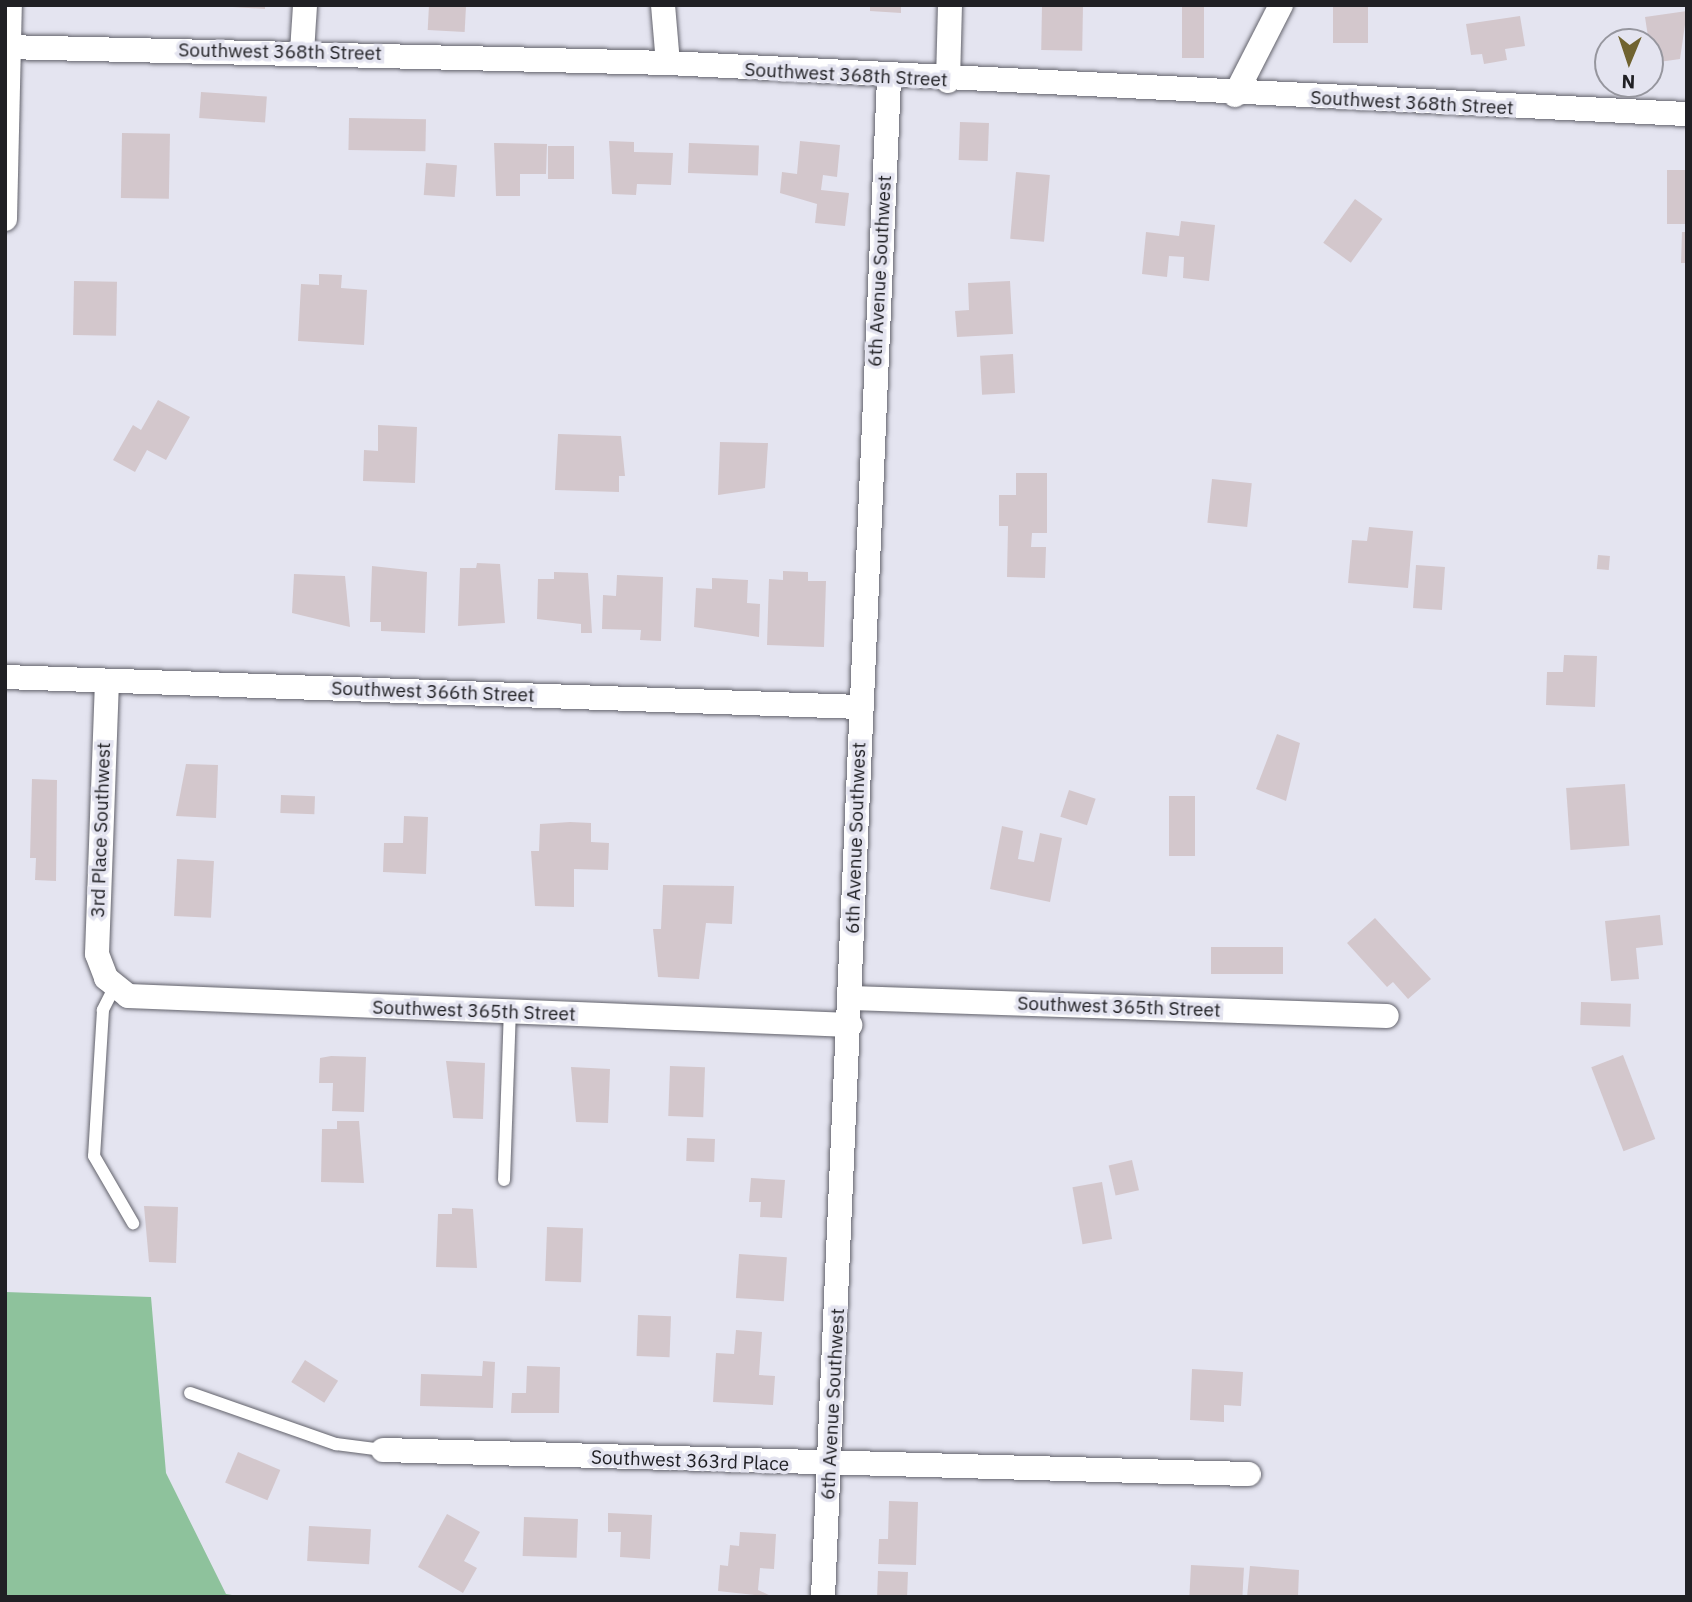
<!DOCTYPE html>
<html>
<head>
<meta charset="utf-8">
<style>
	body { margin:0 }
	#map { position:relative; width:1692px; height:1602px; overflow:hidden; background:#e4e4f0; font-family:"IBM Plex Sans",sans-serif }
	div>[style] { position:absolute }
	.green>* { inset:0; background:#8ec29c }
	.building>* { inset:0; background:#d3c7cc; transform-origin:0 0 }
	.roads { filter:drop-shadow(0 0 2px #62626b) drop-shadow(0 0 2px #62626b) }
	.lane>* { height:12px; margin:-6px; padding:0 6px; transform-origin:6px; border-radius:6px; background:#fff }
	.street>* { height:24px; margin:-12px; padding:0 12px; transform-origin:12px; border-radius:12px; background:#fff }
	span { translate:-50% -50%; white-space:nowrap; text-align:center; line-height:1.15; -webkit-text-stroke:7px #e4e4f0; paint-order:stroke }
	.street-label { font-size:19px; color:#202024 }
	.frame { position:absolute; inset:0; border:7px solid #202024; pointer-events:none }
	.north { position:absolute; left:1594px; top:28px; width:70px; height:70px; box-sizing:border-box; background:#e4e4f0; border:2px solid #96969e; border-radius:50%; rotate:182deg; font-size:19px; font-weight:700; line-height:28px; text-align:center; color:#202024 }
	.north::after { content:''; display:block; margin:auto; width:24px; height:32px; background:#706330; clip-path:polygon(50% 0,100% 100%,50% 72%,0 100%) }
</style>
</head>
<body>
<div id="map">
	<div class="green">
		<i style="clip-path:polygon(5px 1292px,151px 1297px,166px 1473px,226px 1594px,244px 1597px,5px 1597px)"></i>
	</div>
	<div class="building">
		<i style="clip-path:polygon(233px 5px,265px 5px,265px 9px,233px 7px)"></i>
		<i style="left:429px;top:5px;width:37px;height:25px;rotate:3deg"></i>
		<i style="clip-path:polygon(870px 5px,901px 5px,901px 13px,870px 11px)"></i>
		<i style="left:1042px;top:5px;width:41px;height:45px;rotate:1deg"></i>
		<i style="left:1182px;top:5px;width:22px;height:53px"></i>
		<i style="left:1333px;top:5px;width:35px;height:38px"></i>
		<i style="clip-path:polygon(1687px 11px,1680px 59px,1652px 63px,1645px 17px)"></i>
		<i style="clip-path:polygon(1520px 16px,1525px 46px,1505px 49px,1507px 60px,1484px 64px,1482px 54px,1471px 55px,1466px 24px)"></i>
		<i style="left:201px;top:92px;width:66px;height:26px;rotate:4deg"></i>
		<i style="left:349px;top:118px;width:77px;height:32px;rotate:1deg"></i>
		<i style="left:960px;top:122px;width:29px;height:38px;rotate:2deg"></i>
		<i style="left:122px;top:133px;width:48px;height:65px;rotate:1deg"></i>
		<i style="clip-path:polygon(609px 141px,634px 142px,634px 152px,673px 153px,671px 185px,637px 184px,636px 195px,612px 194px)"></i>
		<i style="clip-path:polygon(800px 141px,840px 145px,837px 177px,823px 175px,821px 190px,849px 193px,845px 226px,815px 223px,817px 204px,780px 193px,782px 172px,797px 174px)"></i>
		<i style="clip-path:polygon(494px 143px,547px 144px,546px 174px,520px 174px,520px 196px,496px 196px)"></i>
		<i style="left:689px;top:143px;width:70px;height:30px;rotate:2deg"></i>
		<i style="left:548px;top:146px;width:26px;height:33px"></i>
		<i style="left:426px;top:163px;width:31px;height:32px;rotate:4deg"></i>
		<i style="left:1667px;top:170px;width:20px;height:54px"></i>
		<i style="left:1016px;top:172px;width:34px;height:67px;rotate:5deg"></i>
		<i style="left:1355px;top:199px;width:34px;height:54px;rotate:36deg"></i>
		<i style="clip-path:polygon(1181px 221px,1215px 225px,1209px 281px,1183px 278px,1184px 257px,1169px 256px,1167px 277px,1142px 274px,1146px 232px,1179px 236px)"></i>
		<i style="clip-path:polygon(1682px 232px,1687px 232px,1687px 263px,1681px 263px)"></i>
		<i style="clip-path:polygon(319px 274px,342px 275px,341px 288px,367px 290px,364px 345px,298px 341px,301px 284px,319px 285px)"></i>
		<i style="left:74px;top:281px;width:43px;height:54px;rotate:1deg"></i>
		<i style="clip-path:polygon(1010px 281px,1013px 334px,957px 337px,955px 311px,969px 310px,968px 283px)"></i>
		<i style="left:1013px;top:354px;width:39px;height:33px;rotate:87deg"></i>
		<i style="clip-path:polygon(158px 400px,190px 417px,166px 460px,147px 450px,135px 472px,113px 460px,133px 425px,141px 430px)"></i>
		<i style="clip-path:polygon(378px 425px,417px 427px,415px 483px,363px 481px,364px 450px,378px 451px)"></i>
		<i style="clip-path:polygon(558px 434px,621px 436px,625px 476px,619px 476px,619px 492px,555px 490px)"></i>
		<i style="clip-path:polygon(720px 442px,768px 443px,765px 488px,718px 495px)"></i>
		<i style="clip-path:polygon(1016px 473px,1047px 473px,1047px 533px,1032px 533px,1031px 547px,1046px 547px,1045px 578px,1007px 577px,1008px 526px,999px 526px,999px 495px,1016px 495px)"></i>
		<i style="left:1212px;top:479px;width:40px;height:44px;rotate:6deg"></i>
		<i style="clip-path:polygon(1369px 527px,1413px 531px,1408px 588px,1348px 583px,1352px 540px,1367px 541px)"></i>
		<i style="left:1598px;top:555px;width:12px;height:14px;rotate:5deg"></i>
		<i style="clip-path:polygon(477px 563px,500px 564px,505px 623px,458px 626px,460px 568px,476px 568px)"></i>
		<i style="left:1416px;top:565px;width:29px;height:43px;rotate:4deg"></i>
		<i style="clip-path:polygon(372px 566px,427px 572px,425px 633px,381px 631px,381px 622px,370px 622px)"></i>
		<i style="clip-path:polygon(783px 571px,808px 572px,808px 581px,826px 581px,824px 647px,767px 645px,769px 579px,783px 580px)"></i>
		<i style="clip-path:polygon(554px 572px,588px 573px,592px 633px,581px 633px,581px 624px,537px 619px,538px 579px,554px 579px)"></i>
		<i style="clip-path:polygon(294px 574px,345px 576px,350px 627px,292px 613px)"></i>
		<i style="clip-path:polygon(617px 575px,663px 577px,661px 641px,640px 640px,641px 630px,602px 629px,603px 595px,616px 596px)"></i>
		<i style="clip-path:polygon(712px 578px,748px 580px,747px 603px,760px 604px,759px 637px,694px 627px,696px 588px,712px 589px)"></i>
		<i style="clip-path:polygon(1564px 655px,1597px 656px,1595px 707px,1546px 705px,1547px 672px,1563px 672px)"></i>
		<i style="clip-path:polygon(1277px 734px,1300px 743px,1286px 801px,1256px 789px)"></i>
		<i style="clip-path:polygon(186px 764px,218px 765px,216px 818px,176px 816px)"></i>
		<i style="clip-path:polygon(32px 779px,57px 780px,56px 881px,35px 880px,36px 858px,30px 858px)"></i>
		<i style="left:1625px;top:784px;width:62px;height:59px;rotate:86deg"></i>
		<i style="left:1069px;top:790px;width:28px;height:28px;rotate:18deg"></i>
		<i style="left:281px;top:795px;width:34px;height:18px;rotate:2deg"></i>
		<i style="left:1169px;top:796px;width:26px;height:60px"></i>
		<i style="clip-path:polygon(404px 816px,428px 817px,426px 874px,383px 872px,384px 843px,403px 843px)"></i>
		<i style="clip-path:polygon(570px 822px,591px 823px,591px 842px,609px 843px,608px 870px,574px 869px,574px 907px,535px 906px,531px 851px,539px 851px,540px 824px)"></i>
		<i style="clip-path:polygon(1002px 826px,1023px 831px,1018px 859px,1034px 862px,1040px 833px,1062px 838px,1050px 902px,990px 889px)"></i>
		<i style="left:177px;top:859px;width:37px;height:57px;rotate:3deg"></i>
		<i style="clip-path:polygon(663px 885px,734px 886px,732px 924px,706px 923px,699px 979px,658px 977px,653px 929px,661px 929px)"></i>
		<i style="clip-path:polygon(1660px 915px,1663px 945px,1636px 948px,1639px 979px,1611px 981px,1605px 921px)"></i>
		<i style="clip-path:polygon(1375px 918px,1431px 979px,1408px 999px,1393px 982px,1387px 987px,1347px 943px)"></i>
		<i style="left:1283px;top:947px;width:27px;height:72px;rotate:90deg"></i>
		<i style="left:1581px;top:1002px;width:50px;height:23px;rotate:2deg"></i>
		<i style="left:1623px;top:1055px;width:90px;height:34px;rotate:69deg"></i>
		<i style="clip-path:polygon(331px 1056px,366px 1057px,364px 1112px,332px 1111px,333px 1083px,319px 1083px,320px 1058px)"></i>
		<i style="clip-path:polygon(446px 1061px,485px 1063px,483px 1119px,453px 1118px)"></i>
		<i style="left:670px;top:1066px;width:35px;height:50px;rotate:2deg"></i>
		<i style="clip-path:polygon(571px 1067px,610px 1069px,608px 1123px,576px 1122px)"></i>
		<i style="clip-path:polygon(337px 1121px,359px 1121px,364px 1183px,321px 1182px,322px 1129px,337px 1129px)"></i>
		<i style="left:687px;top:1138px;width:28px;height:23px;rotate:2deg"></i>
		<i style="left:1132px;top:1160px;width:31px;height:24px;rotate:77deg"></i>
		<i style="clip-path:polygon(751px 1178px,785px 1180px,782px 1218px,760px 1217px,761px 1202px,749px 1202px)"></i>
		<i style="left:1102px;top:1182px;width:58px;height:30px;rotate:80deg"></i>
		<i style="clip-path:polygon(144px 1206px,178px 1207px,176px 1263px,149px 1262px)"></i>
		<i style="clip-path:polygon(452px 1208px,473px 1209px,477px 1268px,436px 1267px,438px 1214px,452px 1214px)"></i>
		<i style="left:547px;top:1227px;width:36px;height:54px;rotate:2deg"></i>
		<i style="left:739px;top:1254px;width:48px;height:44px;rotate:4deg"></i>
		<i style="left:638px;top:1315px;width:33px;height:41px;rotate:2deg"></i>
		<i style="clip-path:polygon(736px 1330px,762px 1332px,759px 1375px,775px 1376px,773px 1405px,713px 1402px,716px 1353px,734px 1354px)"></i>
		<i style="left:305px;top:1360px;width:39px;height:26px;rotate:32deg"></i>
		<i style="clip-path:polygon(483px 1361px,495px 1362px,493px 1408px,420px 1406px,421px 1374px,482px 1376px)"></i>
		<i style="clip-path:polygon(527px 1366px,560px 1367px,559px 1413px,511px 1413px,512px 1393px,526px 1393px)"></i>
		<i style="clip-path:polygon(1192px 1369px,1243px 1372px,1241px 1406px,1224px 1405px,1224px 1422px,1190px 1420px)"></i>
		<i style="left:238px;top:1452px;width:46px;height:33px;rotate:23deg"></i>
		<i style="clip-path:polygon(889px 1501px,918px 1502px,916px 1565px,878px 1564px,879px 1539px,888px 1539px)"></i>
		<i style="clip-path:polygon(608px 1513px,652px 1515px,650px 1559px,620px 1557px,621px 1532px,608px 1532px)"></i>
		<i style="clip-path:polygon(447px 1514px,480px 1532px,464px 1561px,477px 1568px,463px 1593px,418px 1567px)"></i>
		<i style="left:524px;top:1517px;width:54px;height:39px;rotate:2deg"></i>
		<i style="left:309px;top:1526px;width:62px;height:35px;rotate:3deg"></i>
		<i style="clip-path:polygon(740px 1532px,776px 1534px,774px 1569px,760px 1568px,758px 1590px,773px 1597px,718px 1591px,720px 1565px,728px 1566px,730px 1545px,739px 1546px)"></i>
		<i style="left:1191px;top:1565px;width:53px;height:32px;rotate:3deg"></i>
		<i style="clip-path:polygon(1250px 1566px,1299px 1570px,1298px 1597px,1247px 1597px)"></i>
		<i style="left:878px;top:1571px;width:30px;height:25px;rotate:2deg"></i>
	</div>
	<div class="roads">
		<div class="lane">
			<i style="left:114px;top:988px;width:25px;rotate:117deg"></i>
			<i style="left:103px;top:1010px;width:146px;rotate:93.5deg"></i>
			<i style="left:94px;top:1156px;width:78px;rotate:59.8deg"></i>
			<i style="left:504px;top:1180px;width:168px;rotate:-88deg"></i>
			<i style="left:190px;top:1393px;width:155px;rotate:19.3deg"></i>
			<i style="left:336px;top:1444px;width:47px;rotate:7.3deg"></i>
		</div>
		<div class="street">
			<i style="left:663px;top:5px;width:58px;rotate:85.1deg"></i>
			<i style="left:5px;top:47px;width:663px;rotate:1.38deg"></i>
			<i style="left:668px;top:63px;width:1020px;rotate:2.87deg"></i>
			<i style="left:302px;top:52px;width:47px;rotate:-86.3deg"></i>
			<i style="left:948px;top:81px;width:76px;rotate:-88.5deg"></i>
			<i style="left:1235px;top:95px;width:101px;rotate:-62.9deg"></i>
			<i style="left:5px;top:219px;width:214px;rotate:-88.7deg"></i>
			<i style="left:5px;top:677px;width:856px;rotate:2.01deg"></i>
			<i style="left:107px;top:681px;width:273px;rotate:92.1deg"></i>
			<i style="left:97px;top:954px;width:26px;rotate:69deg"></i>
			<i style="left:106px;top:978px;width:28px;rotate:39deg"></i>
			<i style="left:128px;top:996px;width:723px;rotate:2.3deg"></i>
			<i style="left:851px;top:998px;width:536px;rotate:1.92deg"></i>
			<i style="left:383px;top:1450px;width:866px;rotate:1.59deg"></i>
			<i style="left:823px;top:1597px;width:1520px;rotate:-87.51deg"></i>
		</div>
	</div>
	<div class="street-label">
		<span style="left:280px;top:52px;rotate:1deg">Southwest 368th Street</span>
		<span style="left:846px;top:75px;rotate:3deg">Southwest 368th Street</span>
		<span style="left:1412px;top:103px;rotate:3deg">Southwest 368th Street</span>
		<span style="left:880px;top:271px;rotate:-87deg">6th Avenue Southwest</span>
		<span style="left:433px;top:692px;rotate:2deg">Southwest 366th Street</span>
		<span style="left:101px;top:830px;rotate:-88deg">3rd Place Southwest</span>
		<span style="left:856px;top:838px;rotate:-88deg">6th Avenue Southwest</span>
		<span style="left:1119px;top:1007px;rotate:2deg">Southwest 365th Street</span>
		<span style="left:474px;top:1011px;rotate:2deg">Southwest 365th Street</span>
		<span style="left:833px;top:1404px;rotate:-87deg">6th Avenue Southwest</span>
		<span style="left:690px;top:1461px;rotate:2deg">Southwest 363rd Place</span>
	</div>
	<div class="frame"></div>
	<div class="north">N</div>
</div>
</body>
</html>
